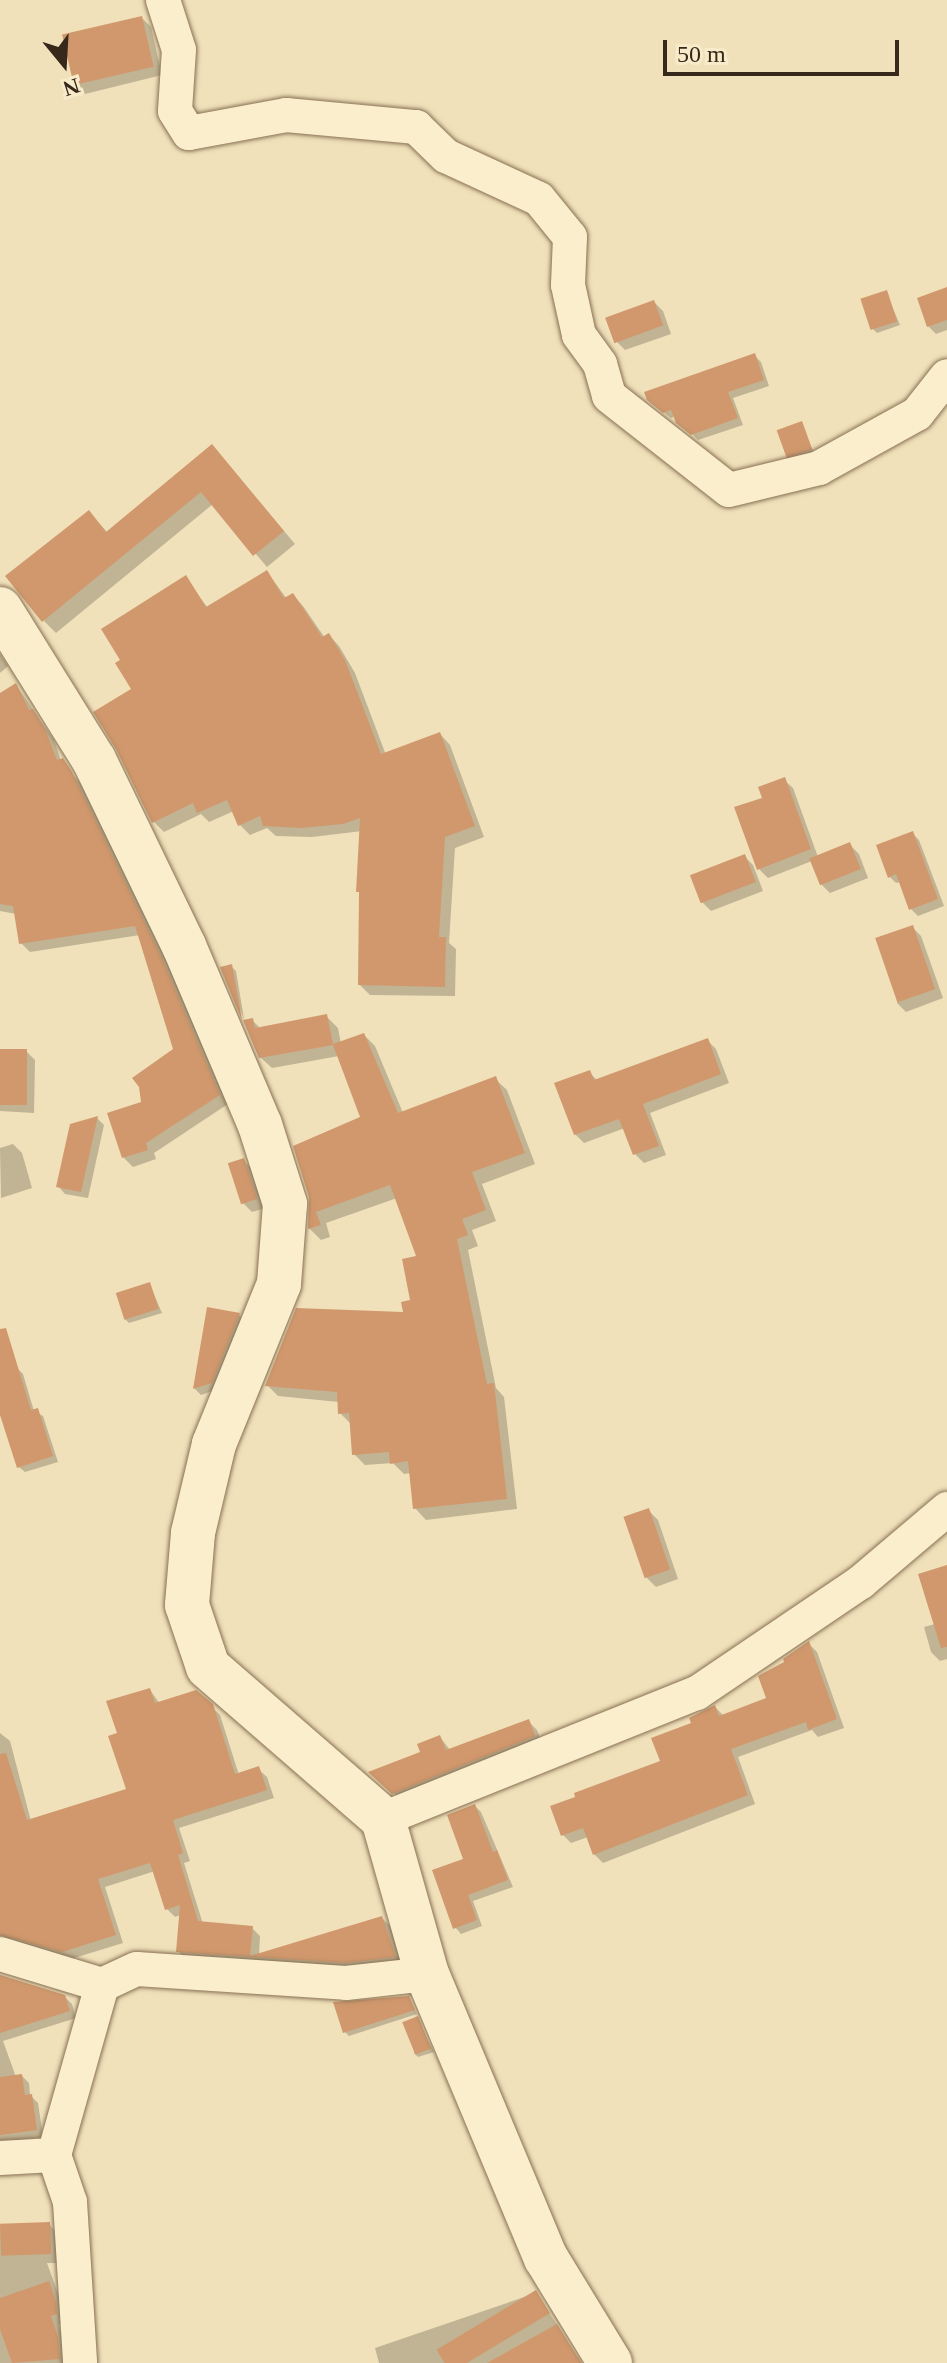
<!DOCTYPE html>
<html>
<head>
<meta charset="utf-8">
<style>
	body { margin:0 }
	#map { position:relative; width:947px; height:2363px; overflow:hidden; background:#f0e1ba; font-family:"Times New Roman",serif }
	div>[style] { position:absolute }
	.shadow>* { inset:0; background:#0003 }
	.building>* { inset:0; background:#d1986d; transform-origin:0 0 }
	.roads { filter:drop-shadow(0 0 2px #887053) drop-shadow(0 0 2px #887053) }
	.street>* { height:34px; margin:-17px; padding:0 17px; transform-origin:17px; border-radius:17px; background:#fbeecd }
	.secondary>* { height:44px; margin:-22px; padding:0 22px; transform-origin:22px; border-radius:22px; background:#fbeecd }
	span { translate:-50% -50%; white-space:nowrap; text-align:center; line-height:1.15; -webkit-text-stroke:6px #f7ebca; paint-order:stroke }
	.north { position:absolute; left:24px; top:24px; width:80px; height:80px; -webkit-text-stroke:6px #f7ebca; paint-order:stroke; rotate:162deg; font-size:22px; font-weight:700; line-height:32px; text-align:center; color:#36281a }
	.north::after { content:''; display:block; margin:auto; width:28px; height:36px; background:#36281a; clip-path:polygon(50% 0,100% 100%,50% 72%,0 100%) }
	.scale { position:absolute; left:663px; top:40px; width:236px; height:36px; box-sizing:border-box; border:4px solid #36281a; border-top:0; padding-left:10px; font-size:24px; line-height:28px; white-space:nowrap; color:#36281a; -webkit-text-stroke:6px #f7ebca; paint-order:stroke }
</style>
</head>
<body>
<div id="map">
	<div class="shadow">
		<i style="clip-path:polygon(142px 18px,151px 27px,162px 75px,85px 94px,76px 85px)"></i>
		<i style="clip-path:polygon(947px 289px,947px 330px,936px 334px,928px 326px)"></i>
		<i style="clip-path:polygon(886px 292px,900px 325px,877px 333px,873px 329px)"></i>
		<i style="clip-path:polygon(654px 302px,663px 311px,671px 334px,625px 350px,616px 341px)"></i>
		<i style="clip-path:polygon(755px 356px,761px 362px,769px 386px,733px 398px,743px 425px,698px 440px,676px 416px,671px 418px,656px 406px)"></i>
		<i style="clip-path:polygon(801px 424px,814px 453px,792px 459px,788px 454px)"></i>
		<i style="clip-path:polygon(224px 460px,295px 544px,267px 567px,213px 504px,56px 633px,44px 621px,89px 512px,108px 533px)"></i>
		<i style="clip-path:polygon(267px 572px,287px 599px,293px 595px,303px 606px,325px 638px,329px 635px,339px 646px,355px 673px,386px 755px,440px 734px,450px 745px,484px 837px,455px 848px,449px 943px,456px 949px,455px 996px,370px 995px,360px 985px,362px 831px,312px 837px,276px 836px,267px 828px,250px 835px,239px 824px,234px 811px,209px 822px,201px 814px,164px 832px,154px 822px,134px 689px,185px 578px,208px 608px)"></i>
		<i style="clip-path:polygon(0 654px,8px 666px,0 673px)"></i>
		<i style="clip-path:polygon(16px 685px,54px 740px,61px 761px,81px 784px,170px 968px,228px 1104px,154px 1153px,156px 1159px,133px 1167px,123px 1157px,143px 1104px,175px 1050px,140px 935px,30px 952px,21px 943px,16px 914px,0 911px,0 696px)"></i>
		<i style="clip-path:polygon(784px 780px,793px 788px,818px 857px,850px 845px,859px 854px,868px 878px,830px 893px,821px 884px,812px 861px,768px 878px,759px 869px)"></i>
		<i style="clip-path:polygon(912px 833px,919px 840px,944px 906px,918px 916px,911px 909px,900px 882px,896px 883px,889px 876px)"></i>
		<i style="clip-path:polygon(744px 856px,753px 865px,763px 891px,711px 911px,702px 902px)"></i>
		<i style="clip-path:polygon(912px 927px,921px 936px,943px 998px,906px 1012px,897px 1003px)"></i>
		<i style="clip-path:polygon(232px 967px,236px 971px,244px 1019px,223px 968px)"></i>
		<i style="clip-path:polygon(327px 1017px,338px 1028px,341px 1044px,364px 1035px,375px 1046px,403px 1113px,495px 1079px,507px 1090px,535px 1164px,482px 1184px,496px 1221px,472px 1230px,478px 1246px,468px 1250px,496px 1388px,504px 1397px,517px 1509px,426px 1520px,415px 1508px,411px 1473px,404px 1474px,393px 1463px,365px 1465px,354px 1454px,352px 1425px,340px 1413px,339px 1402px,278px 1396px,267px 1385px,405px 1314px,412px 1302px,419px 1257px,397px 1198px,326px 1223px,330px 1237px,321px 1240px,310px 1229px,311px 1197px,362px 1118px,339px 1056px,272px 1068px,260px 1057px,252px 1020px,261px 1029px)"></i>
		<i style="clip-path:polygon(707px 1040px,716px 1049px,729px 1083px,650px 1113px,666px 1155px,644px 1163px,635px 1154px,625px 1128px,584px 1143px,575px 1134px,589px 1072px,598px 1081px)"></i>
		<i style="clip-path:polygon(0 1051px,26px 1051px,35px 1060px,34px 1113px,0 1111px)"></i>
		<i style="clip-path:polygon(97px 1118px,104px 1125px,88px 1198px,65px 1194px,58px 1186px)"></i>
		<i style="clip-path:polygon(13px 1144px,22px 1153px,32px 1188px,1px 1198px,0 1148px)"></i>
		<i style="clip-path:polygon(244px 1161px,253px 1170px,265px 1208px,252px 1212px,243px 1203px)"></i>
		<i style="clip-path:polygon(150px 1285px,162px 1313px,129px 1323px,125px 1319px)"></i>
		<i style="clip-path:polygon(209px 1310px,239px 1315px,246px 1321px,218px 1389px,201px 1395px,195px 1389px)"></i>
		<i style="clip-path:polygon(17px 1368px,23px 1374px,34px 1411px,43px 1416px,58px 1462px,25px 1472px,19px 1467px,0 1399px,0 1374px)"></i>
		<i style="clip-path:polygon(649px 1511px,658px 1520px,678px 1579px,656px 1587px,647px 1578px)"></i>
		<i style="clip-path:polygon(947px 1567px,947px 1659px,940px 1661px,931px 1652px,924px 1627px,935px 1624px)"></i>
		<i style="clip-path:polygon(809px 1644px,817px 1652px,844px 1728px,818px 1737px,812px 1730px,738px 1757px,755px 1804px,603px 1863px,594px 1854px,588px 1837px,571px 1843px,563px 1835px,662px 1762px,693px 1724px,715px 1707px,724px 1716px,769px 1700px,786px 1663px)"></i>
		<i style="clip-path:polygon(150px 1690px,160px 1704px,211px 1706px,220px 1715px,239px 1775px,258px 1769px,267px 1777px,274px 1798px,179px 1828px,190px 1861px,184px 1863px,203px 1924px,252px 1928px,260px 1936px,259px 1956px,382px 1918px,390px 1926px,403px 1965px,355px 1970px,186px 1959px,178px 1951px,181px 1915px,175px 1917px,167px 1909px,155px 1871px,105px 1887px,123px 1943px,71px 1959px,0 1942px,0 1733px,10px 1741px,31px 1821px,128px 1791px,119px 1734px)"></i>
		<i style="clip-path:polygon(528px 1721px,537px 1730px,543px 1745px,403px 1802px,372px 1772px,422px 1753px,440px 1737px,450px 1750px)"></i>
		<i style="clip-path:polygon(475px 1806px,481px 1812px,513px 1887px,473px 1901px,482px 1926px,461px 1934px,455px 1927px)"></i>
		<i style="clip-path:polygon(0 1975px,64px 1996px,72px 2004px,76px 2018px,3px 2041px,16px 2077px,22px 2076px,29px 2083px,30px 2095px,38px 2103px,43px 2137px,0 2143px)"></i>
		<i style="clip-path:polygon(408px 1998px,417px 2014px,349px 2036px,345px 2032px)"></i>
		<i style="clip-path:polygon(417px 2019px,434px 2052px,418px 2057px,414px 2053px)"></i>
		<i style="clip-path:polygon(49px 2224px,58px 2234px,59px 2263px,47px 2263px,65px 2313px,65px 2323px,59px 2325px,68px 2363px,0 2363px,0 2226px)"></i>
		<i style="clip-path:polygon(536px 2293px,582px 2363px,379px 2363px,375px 2348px)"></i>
	</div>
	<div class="building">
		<i style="left:142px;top:16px;width:52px;height:82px;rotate:77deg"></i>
		<i style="clip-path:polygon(947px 287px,947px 320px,927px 327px,917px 298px)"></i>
		<i style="left:887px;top:290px;width:33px;height:28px;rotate:72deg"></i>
		<i style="left:654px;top:300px;width:27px;height:52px;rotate:70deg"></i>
		<i style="clip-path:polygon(755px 353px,764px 380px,728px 392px,738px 418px,691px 435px,676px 423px,671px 410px,663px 413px,647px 400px,644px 392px)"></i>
		<i style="left:802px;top:421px;width:30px;height:27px;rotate:70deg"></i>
		<i style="clip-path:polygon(212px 444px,284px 531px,253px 556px,201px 492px,42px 622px,5px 576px,89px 510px,106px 532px)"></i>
		<i style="clip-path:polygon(267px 570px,284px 598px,293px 593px,322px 637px,329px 633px,345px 660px,381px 754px,440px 732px,475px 826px,445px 837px,439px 937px,446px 937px,445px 987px,358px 985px,359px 892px,356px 892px,360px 818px,343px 824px,301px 828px,263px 826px,260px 816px,238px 826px,227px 800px,197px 813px,193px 803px,152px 823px,116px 749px,93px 712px,131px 689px,115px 663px,120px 660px,101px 629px,186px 575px,206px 607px)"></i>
		<i style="clip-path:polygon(16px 683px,29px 710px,33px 709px,45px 729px,57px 760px,63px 758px,72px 772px,161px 956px,220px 1095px,146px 1143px,148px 1150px,122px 1158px,107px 1113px,141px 1102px,139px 1087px,132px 1078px,173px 1049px,135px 926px,19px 944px,13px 906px,0 904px,0 693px)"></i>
		<i style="clip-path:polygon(785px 777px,811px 849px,757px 870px,734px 807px,762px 798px,758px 787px)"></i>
		<i style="clip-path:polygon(913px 831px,938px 899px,909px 910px,896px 874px,888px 878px,876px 845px)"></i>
		<i style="left:850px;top:842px;width:29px;height:44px;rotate:68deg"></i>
		<i style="left:745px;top:854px;width:30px;height:59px;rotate:69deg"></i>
		<i style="left:913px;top:925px;width:68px;height:40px;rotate:71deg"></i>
		<i style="clip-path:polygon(232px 964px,242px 1020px,220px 967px)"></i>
		<i style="clip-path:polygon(327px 1014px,333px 1044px,364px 1033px,398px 1113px,496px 1076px,525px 1153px,472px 1172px,486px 1210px,462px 1219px,468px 1235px,457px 1239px,487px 1384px,494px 1383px,507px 1499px,413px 1509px,408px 1461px,390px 1464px,389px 1452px,352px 1455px,349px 1413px,338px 1414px,337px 1392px,265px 1386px,296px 1308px,403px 1312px,401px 1302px,410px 1300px,402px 1259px,416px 1256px,390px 1185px,316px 1212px,321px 1225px,308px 1229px,309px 1197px,293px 1146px,360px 1117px,333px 1045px,259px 1058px,243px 1020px,253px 1018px,255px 1028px)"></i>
		<i style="clip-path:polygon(708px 1038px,721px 1074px,643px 1104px,659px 1146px,633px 1155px,619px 1119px,574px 1135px,554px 1083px,590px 1070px,594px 1080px)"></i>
		<i style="left:0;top:1049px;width:27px;height:56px"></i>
		<i style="clip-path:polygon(98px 1116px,81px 1192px,56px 1187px,70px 1124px)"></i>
		<i style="left:244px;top:1158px;width:43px;height:17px;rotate:72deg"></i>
		<i style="left:150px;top:1282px;width:28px;height:36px;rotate:72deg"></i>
		<i style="clip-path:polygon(207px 1307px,240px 1313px,212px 1383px,193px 1389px)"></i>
		<i style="clip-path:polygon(6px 1328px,31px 1410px,38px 1408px,53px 1456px,17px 1468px,0 1415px,0 1329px)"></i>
		<i style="left:649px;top:1508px;width:65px;height:27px;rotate:71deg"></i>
		<i style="clip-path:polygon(947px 1565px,947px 1647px,941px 1648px,918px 1574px)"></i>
		<i style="clip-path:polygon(809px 1641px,837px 1719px,808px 1730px,806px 1722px,731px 1749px,748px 1795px,593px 1855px,583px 1828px,561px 1836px,550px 1806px,575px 1797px,574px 1793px,660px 1761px,651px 1738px,691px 1723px,689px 1718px,715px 1705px,719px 1716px,766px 1698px,758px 1676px,784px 1662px,783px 1659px)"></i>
		<i style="clip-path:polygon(150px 1688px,155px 1703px,196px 1690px,213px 1704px,235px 1774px,259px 1766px,267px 1790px,173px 1820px,183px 1853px,178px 1855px,198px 1921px,253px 1926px,250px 1956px,382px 1916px,396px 1957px,346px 1963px,176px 1952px,180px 1905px,165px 1910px,150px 1863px,98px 1879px,116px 1935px,62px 1952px,0 1935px,0 1754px,6px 1753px,27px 1820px,126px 1789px,108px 1736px,117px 1733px,106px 1701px)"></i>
		<i style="clip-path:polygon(529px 1719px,535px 1736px,392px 1794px,368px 1772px,420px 1752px,417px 1744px,440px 1735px,446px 1750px)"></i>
		<i style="clip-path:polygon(475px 1804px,493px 1852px,497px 1850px,508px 1880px,468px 1895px,477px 1920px,453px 1929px,432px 1870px,463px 1859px,447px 1815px)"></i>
		<i style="clip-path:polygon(0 1975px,65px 1995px,70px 2011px,0 2033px)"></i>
		<i style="clip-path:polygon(409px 1996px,415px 2010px,343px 2033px,333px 2002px)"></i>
		<i style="left:418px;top:2016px;width:35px;height:17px;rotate:68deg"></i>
		<i style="clip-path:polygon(22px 2074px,25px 2095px,32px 2094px,37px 2130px,0 2135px,0 2077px)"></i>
		<i style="left:50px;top:2222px;width:32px;height:50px;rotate:88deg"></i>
		<i style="clip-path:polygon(49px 2281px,56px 2302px,57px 2314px,51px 2316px,58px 2337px,60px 2359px,12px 2363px,0 2329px,0 2298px)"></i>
		<i style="left:536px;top:2290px;width:27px;height:116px;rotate:59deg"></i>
		<i style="clip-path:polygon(557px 2324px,581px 2363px,487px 2363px)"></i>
	</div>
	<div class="roads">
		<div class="street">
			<i style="left:163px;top:0;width:52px;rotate:72.3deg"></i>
			<i style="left:179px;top:50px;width:61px;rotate:93.8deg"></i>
			<i style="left:175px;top:111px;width:26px;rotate:58deg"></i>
			<i style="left:189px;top:133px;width:99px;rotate:-10.5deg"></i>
			<i style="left:286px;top:115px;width:131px;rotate:5.3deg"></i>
			<i style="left:416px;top:127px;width:42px;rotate:44deg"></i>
			<i style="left:446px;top:156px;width:102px;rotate:24.8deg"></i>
			<i style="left:539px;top:199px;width:49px;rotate:50.8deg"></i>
			<i style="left:570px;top:237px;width:48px;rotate:92.4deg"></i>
			<i style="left:568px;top:285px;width:51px;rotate:77.6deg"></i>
			<i style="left:579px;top:335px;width:36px;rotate:54deg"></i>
			<i style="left:600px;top:364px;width:33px;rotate:74deg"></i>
			<i style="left:609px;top:396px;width:152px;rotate:38.1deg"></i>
			<i style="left:729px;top:490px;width:93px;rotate:-13.7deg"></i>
			<i style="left:819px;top:468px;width:112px;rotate:-28.9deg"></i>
			<i style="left:917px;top:414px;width:48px;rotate:-51.7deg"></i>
			<i style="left:383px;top:1819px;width:338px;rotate:-21.9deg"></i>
			<i style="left:697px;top:1693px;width:198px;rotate:-34.1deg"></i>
			<i style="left:861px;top:1582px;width:113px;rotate:-40.3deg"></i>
			<i style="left:0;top:1954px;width:107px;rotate:16.9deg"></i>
			<i style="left:54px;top:2155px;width:50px;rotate:71.2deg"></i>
			<i style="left:70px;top:2202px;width:161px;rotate:86.4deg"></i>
			<i style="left:0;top:2158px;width:54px;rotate:-3.2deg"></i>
			<i style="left:54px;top:2155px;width:177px;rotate:-74.2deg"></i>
			<i style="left:102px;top:1985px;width:38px;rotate:-25deg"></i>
			<i style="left:137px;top:1969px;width:209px;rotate:3.8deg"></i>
			<i style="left:346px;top:1983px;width:81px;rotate:-6.3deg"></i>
		</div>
		<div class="secondary">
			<i style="left:0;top:609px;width:178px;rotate:58.1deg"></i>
			<i style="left:94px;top:760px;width:207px;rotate:64.2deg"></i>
			<i style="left:184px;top:946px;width:194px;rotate:67deg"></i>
			<i style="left:260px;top:1125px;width:83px;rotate:72.4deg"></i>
			<i style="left:285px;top:1204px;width:80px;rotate:94.3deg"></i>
			<i style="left:279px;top:1284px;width:173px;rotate:112.1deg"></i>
			<i style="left:214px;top:1444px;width:91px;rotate:103.3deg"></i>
			<i style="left:193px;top:1533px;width:72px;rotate:94.8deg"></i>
			<i style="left:187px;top:1605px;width:65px;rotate:71.3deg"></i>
			<i style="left:208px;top:1667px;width:232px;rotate:41deg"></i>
			<i style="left:383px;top:1819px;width:161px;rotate:74.2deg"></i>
			<i style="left:427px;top:1974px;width:308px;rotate:67.3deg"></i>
			<i style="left:546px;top:2258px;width:123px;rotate:58.6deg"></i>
		</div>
	</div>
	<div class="north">N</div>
	<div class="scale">50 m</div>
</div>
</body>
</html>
